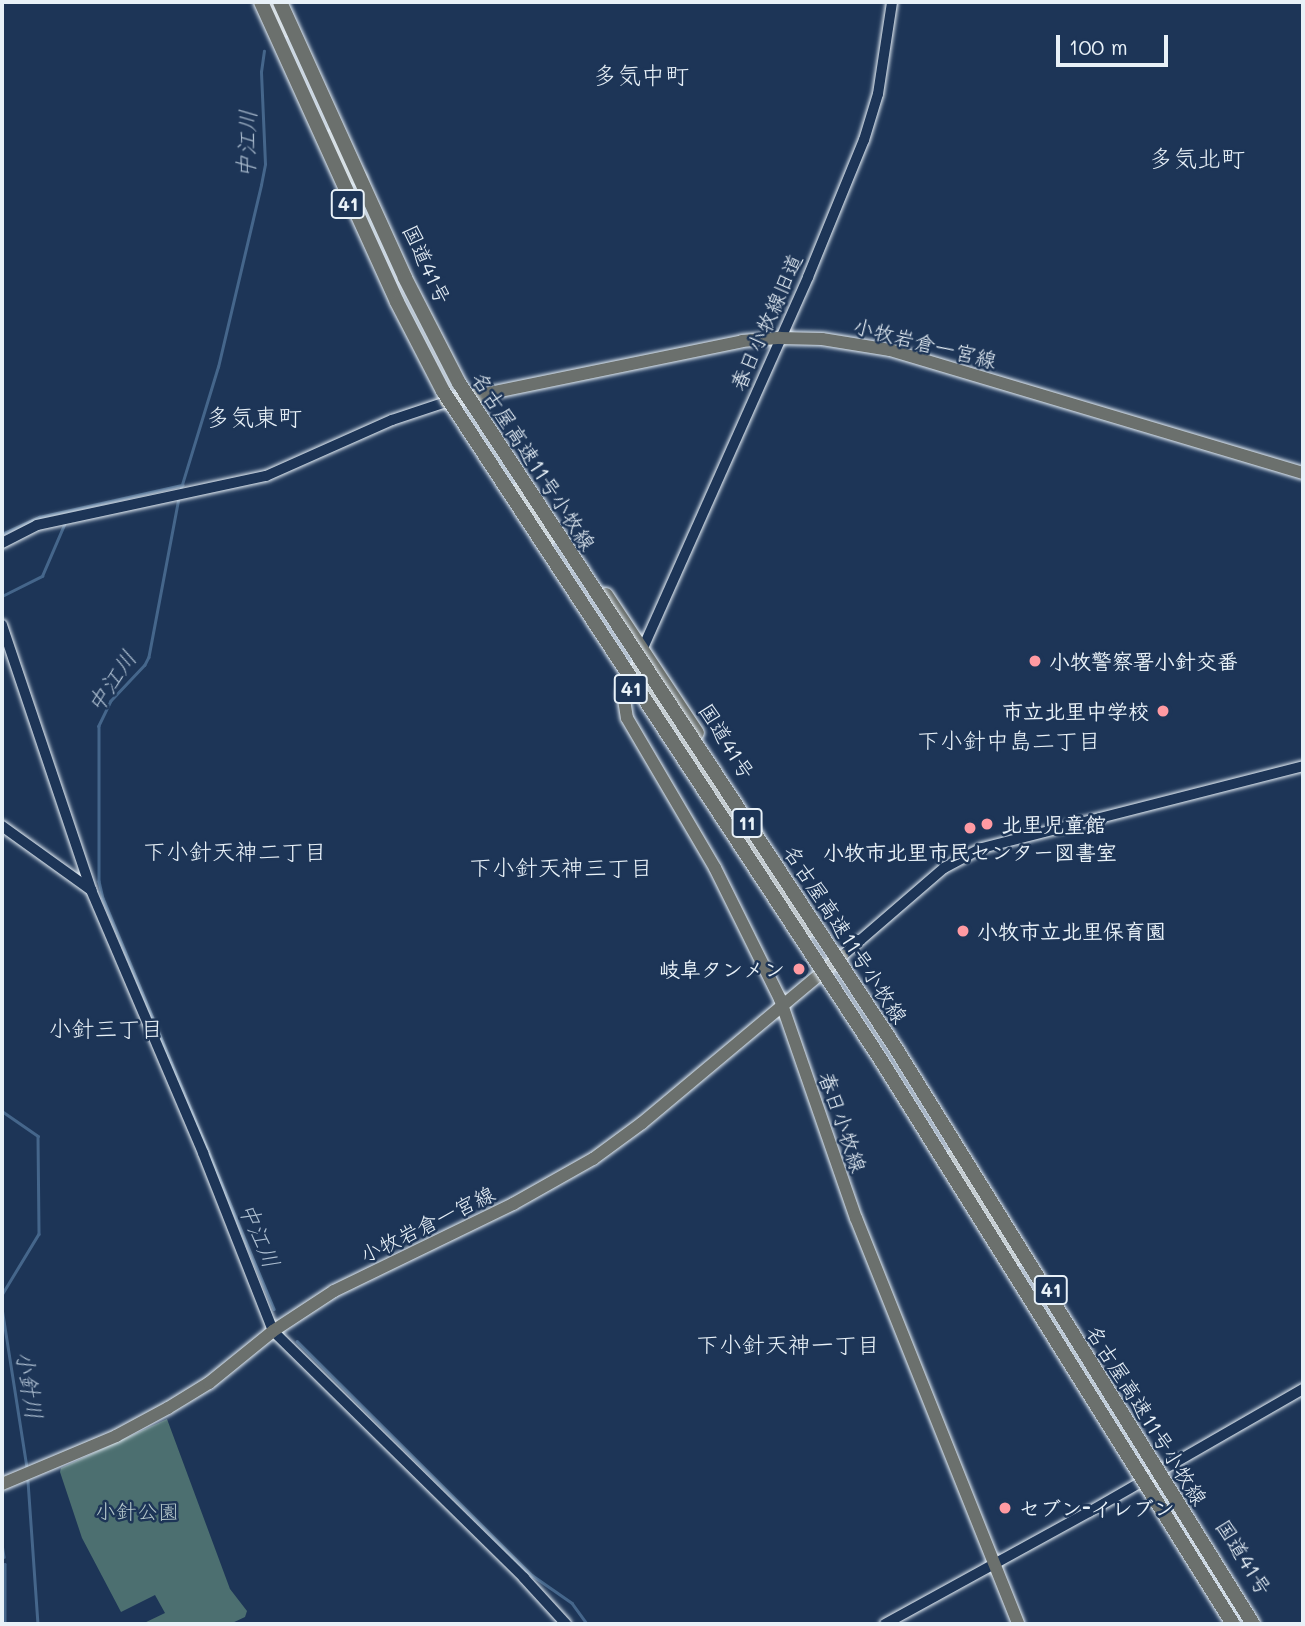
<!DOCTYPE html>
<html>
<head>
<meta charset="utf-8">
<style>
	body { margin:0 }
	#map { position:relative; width:1305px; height:1626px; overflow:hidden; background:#1d3557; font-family:Mali,"Klee One",sans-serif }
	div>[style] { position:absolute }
	.green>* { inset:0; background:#4c6f70 }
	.stream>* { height:2.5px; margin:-1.25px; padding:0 1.25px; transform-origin:1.25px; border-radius:1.25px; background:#45668b }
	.roads { filter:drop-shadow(0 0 2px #e8f1f8) drop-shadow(0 0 2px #e8f1f8) }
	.minor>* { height:10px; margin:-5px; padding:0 5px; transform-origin:5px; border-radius:5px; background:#1d3557 }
	.major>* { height:12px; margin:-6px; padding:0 6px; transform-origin:6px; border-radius:6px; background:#6b706d }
	.highway>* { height:14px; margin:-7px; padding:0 7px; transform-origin:7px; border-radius:7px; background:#6b706d }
	.bridges { filter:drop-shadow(0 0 2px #e8f1f8) drop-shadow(0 0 2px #e8f1f8) }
	.highway-bridge>* { height:14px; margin:-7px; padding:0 7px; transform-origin:7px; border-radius:7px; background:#6b706d }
	.dots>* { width:19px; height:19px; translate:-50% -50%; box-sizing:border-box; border:4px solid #1d3557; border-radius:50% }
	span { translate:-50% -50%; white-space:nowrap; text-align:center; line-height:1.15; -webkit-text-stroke:5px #1d3557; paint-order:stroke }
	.shield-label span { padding:2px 5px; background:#1d3557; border:2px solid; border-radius:5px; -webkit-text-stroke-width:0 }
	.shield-label { font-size:19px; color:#e8f1f8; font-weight:700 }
	.street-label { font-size:21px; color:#e8f1f8 }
	.poi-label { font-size:21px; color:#e8f1f8; font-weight:700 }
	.left { translate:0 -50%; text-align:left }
	.right { translate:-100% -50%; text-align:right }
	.park-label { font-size:21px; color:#b1c4c8 }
	.water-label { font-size:23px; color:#afc0d2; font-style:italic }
	.neighbourhood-label { font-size:23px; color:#e8f1f8 }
	.quarter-label { font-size:24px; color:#e8f1f8 }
	.frame { position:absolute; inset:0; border:4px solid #e8f1f8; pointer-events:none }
	.scale { position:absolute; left:1056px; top:35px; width:112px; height:32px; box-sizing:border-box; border:4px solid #e8f1f8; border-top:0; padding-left:9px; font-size:21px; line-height:24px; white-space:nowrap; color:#e8f1f8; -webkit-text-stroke:5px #1d3557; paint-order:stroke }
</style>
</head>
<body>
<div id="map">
	<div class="green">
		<i style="clip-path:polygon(167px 1419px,230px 1589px,247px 1611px,245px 1617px,230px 1624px,142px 1624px,165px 1613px,155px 1595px,121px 1612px,82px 1538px,60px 1472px,61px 1468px)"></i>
	</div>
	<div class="stream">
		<i style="left:180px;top:491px;width:130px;rotate:-73deg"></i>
		<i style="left:218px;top:367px;width:187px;rotate:-76.7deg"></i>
		<i style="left:261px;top:185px;width:21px;rotate:-79deg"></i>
		<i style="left:265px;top:164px;width:92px;rotate:-92.5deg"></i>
		<i style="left:261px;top:72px;width:21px;rotate:-82deg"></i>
		<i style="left:179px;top:498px;width:162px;rotate:100.7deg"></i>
		<i style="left:149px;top:657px;width:9px;rotate:117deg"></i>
		<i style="left:145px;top:665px;width:50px;rotate:133.4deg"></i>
		<i style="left:111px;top:701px;width:28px;rotate:116deg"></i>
		<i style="left:99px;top:726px;width:155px;rotate:90deg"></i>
		<i style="left:99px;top:881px;width:17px;rotate:77deg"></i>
		<i style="left:103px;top:898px;width:445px;rotate:67.4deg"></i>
		<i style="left:2px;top:534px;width:41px;rotate:-24.7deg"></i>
		<i style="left:39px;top:517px;width:147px;rotate:-12.6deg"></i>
		<i style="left:2px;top:596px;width:45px;rotate:-26.6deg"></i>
		<i style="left:42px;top:576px;width:56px;rotate:-66.7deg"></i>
		<i style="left:2px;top:1111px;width:44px;rotate:34.8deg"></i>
		<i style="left:38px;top:1136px;width:98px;rotate:89.4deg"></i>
		<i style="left:39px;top:1234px;width:71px;rotate:121.2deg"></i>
		<i style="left:2px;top:1308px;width:162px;rotate:81.1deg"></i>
		<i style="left:297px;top:1341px;width:332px;rotate:44.9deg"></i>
		<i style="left:532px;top:1575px;width:49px;rotate:35deg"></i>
		<i style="left:572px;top:1603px;width:26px;rotate:54deg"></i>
		<i style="left:28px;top:1481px;width:143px;rotate:86deg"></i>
		<i style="left:2px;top:1544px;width:13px;rotate:81deg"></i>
		<i style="left:5px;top:1564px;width:60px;rotate:90deg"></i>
	</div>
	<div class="roads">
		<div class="minor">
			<i style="left:2px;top:543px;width:39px;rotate:-27deg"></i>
			<i style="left:37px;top:525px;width:234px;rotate:-12.1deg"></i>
			<i style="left:266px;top:476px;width:138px;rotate:-24deg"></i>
			<i style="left:392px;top:420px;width:57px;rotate:-18.4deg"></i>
			<i style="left:2px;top:625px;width:280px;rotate:71.4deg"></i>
			<i style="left:91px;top:890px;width:286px;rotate:66.9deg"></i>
			<i style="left:203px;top:1153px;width:191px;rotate:68.5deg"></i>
			<i style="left:273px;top:1331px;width:352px;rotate:44.5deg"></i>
			<i style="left:524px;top:1578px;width:62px;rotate:47.6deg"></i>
			<i style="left:643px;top:648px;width:406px;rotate:-66deg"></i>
			<i style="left:808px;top:277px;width:148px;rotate:-67.8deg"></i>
			<i style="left:864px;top:140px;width:48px;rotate:-73.1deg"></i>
			<i style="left:878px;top:94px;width:93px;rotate:-81.3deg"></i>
			<i style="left:2px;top:826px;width:110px;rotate:35.7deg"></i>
			<i style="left:842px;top:956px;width:135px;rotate:-40.8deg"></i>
			<i style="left:944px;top:868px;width:43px;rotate:-27.8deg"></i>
			<i style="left:982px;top:848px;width:331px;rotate:-14.3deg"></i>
			<i style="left:885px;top:1624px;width:233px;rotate:-28.8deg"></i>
			<i style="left:1089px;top:1512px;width:247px;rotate:-29.9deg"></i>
		</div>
		<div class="major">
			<i style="left:446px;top:402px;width:302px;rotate:-11.6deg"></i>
			<i style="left:742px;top:341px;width:38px;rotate:-5deg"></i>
			<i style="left:780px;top:338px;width:42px;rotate:1.4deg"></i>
			<i style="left:822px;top:339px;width:69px;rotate:9.2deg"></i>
			<i style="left:890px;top:350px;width:431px;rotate:16.6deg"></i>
			<i style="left:632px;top:671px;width:24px;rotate:112deg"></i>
			<i style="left:623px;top:693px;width:25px;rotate:81deg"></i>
			<i style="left:627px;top:718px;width:174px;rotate:59.6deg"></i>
			<i style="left:715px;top:868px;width:146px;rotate:63.6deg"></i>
			<i style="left:780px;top:999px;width:232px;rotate:70.9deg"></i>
			<i style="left:856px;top:1218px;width:437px;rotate:68.2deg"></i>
			<i style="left:2px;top:1484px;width:124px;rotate:-22.8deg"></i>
			<i style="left:116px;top:1436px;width:59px;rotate:-28.3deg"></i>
			<i style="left:168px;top:1408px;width:48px;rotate:-31.4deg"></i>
			<i style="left:209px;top:1383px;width:82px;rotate:-39.1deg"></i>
			<i style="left:273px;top:1331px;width:73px;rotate:-33.3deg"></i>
			<i style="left:334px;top:1291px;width:199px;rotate:-25.9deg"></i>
			<i style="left:513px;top:1204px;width:92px;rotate:-29.4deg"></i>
			<i style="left:593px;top:1159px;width:61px;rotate:-36.3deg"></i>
			<i style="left:642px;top:1123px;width:261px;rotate:-39.9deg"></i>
		</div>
		<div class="highway">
			<i style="left:272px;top:2px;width:30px;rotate:64deg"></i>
			<i style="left:333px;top:137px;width:38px;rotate:65deg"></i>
			<i style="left:349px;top:172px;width:12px;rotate:35deg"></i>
			<i style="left:518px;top:492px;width:54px;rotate:57.8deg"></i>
			<i style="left:606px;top:595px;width:165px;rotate:56.6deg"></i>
			<i style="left:640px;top:663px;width:11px;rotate:90deg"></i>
			<i style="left:640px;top:674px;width:306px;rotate:56.7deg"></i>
			<i style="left:953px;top:1158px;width:118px;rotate:57.1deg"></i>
		</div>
	</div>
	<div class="bridges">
		<div class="highway-bridge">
			<i style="left:261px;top:2px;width:329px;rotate:65.6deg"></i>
			<i style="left:397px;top:302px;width:100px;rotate:62.7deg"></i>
			<i style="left:443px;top:391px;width:796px;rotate:56.79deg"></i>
			<i style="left:879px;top:1057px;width:668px;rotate:58.02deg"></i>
			<i style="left:280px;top:2px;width:303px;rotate:65.6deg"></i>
			<i style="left:405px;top:278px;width:118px;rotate:62.8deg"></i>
			<i style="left:459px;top:383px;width:794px;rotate:56.71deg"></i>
			<i style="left:895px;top:1047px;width:679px;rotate:58.18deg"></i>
		</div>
	</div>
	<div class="dots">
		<i style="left:1035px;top:661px;background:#ff9aa2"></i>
		<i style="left:1163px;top:711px;background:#ff9aa2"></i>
		<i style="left:987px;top:824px;background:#ff9aa2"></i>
		<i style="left:970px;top:828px;background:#ff9aa2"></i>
		<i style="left:963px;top:931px;background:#ff9aa2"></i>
		<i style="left:799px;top:969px;background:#ff9aa2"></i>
		<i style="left:1005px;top:1508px;background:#ff9aa2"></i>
	</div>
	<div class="shield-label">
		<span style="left:348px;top:204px">41</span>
		<span style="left:631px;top:689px">41</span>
		<span style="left:747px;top:823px">11</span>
		<span style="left:1051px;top:1290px">41</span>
	</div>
	<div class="street-label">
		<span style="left:427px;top:264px;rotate:65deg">国道41号</span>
		<span style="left:766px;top:322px;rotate:-66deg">春日小牧線旧道</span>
		<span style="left:925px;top:343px;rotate:14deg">小牧岩倉一宮線</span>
		<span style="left:534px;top:461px;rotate:57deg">名古屋高速11号小牧線</span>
		<span style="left:727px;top:741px;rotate:58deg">国道41号</span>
		<span style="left:846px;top:934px;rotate:57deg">名古屋高速11号小牧線</span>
		<span style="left:843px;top:1122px;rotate:71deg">春日小牧線</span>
		<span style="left:427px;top:1224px;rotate:-26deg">小牧岩倉一宮線</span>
		<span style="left:1147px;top:1415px;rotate:58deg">名古屋高速11号小牧線</span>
		<span style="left:1244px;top:1557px;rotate:58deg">国道41号</span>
	</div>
	<div class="poi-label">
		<span class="left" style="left:1049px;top:661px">小牧警察署小針交番</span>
		<span class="right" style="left:1149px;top:711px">市立北里中学校</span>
		<span class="left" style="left:1001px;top:824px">北里児童館</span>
		<span style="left:970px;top:852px">小牧市北里市民センター図書室</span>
		<span class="left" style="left:977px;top:931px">小牧市立北里保育園</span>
		<span class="right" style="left:785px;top:969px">岐阜タンメン</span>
		<span class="left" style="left:1019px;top:1508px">セブン-イレブン</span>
	</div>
	<div class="park-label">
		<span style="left:137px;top:1511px">小針公園</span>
	</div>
	<div class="water-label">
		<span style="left:246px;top:144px;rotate:-88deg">中江川</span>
		<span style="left:111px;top:681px;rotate:-56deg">中江川</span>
		<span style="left:260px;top:1235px;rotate:67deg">中江川</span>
		<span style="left:30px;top:1385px;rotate:81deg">小針川</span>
	</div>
	<div class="neighbourhood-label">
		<span style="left:1009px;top:740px">下小針中島二丁目</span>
		<span style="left:235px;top:851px">下小針天神二丁目</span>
		<span style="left:561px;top:867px">下小針天神三丁目</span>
		<span style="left:106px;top:1028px">小針三丁目</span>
		<span style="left:788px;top:1344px">下小針天神一丁目</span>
	</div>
	<div class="quarter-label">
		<span style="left:641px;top:75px">多気中町</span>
		<span style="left:1197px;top:158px">多気北町</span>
		<span style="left:254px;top:417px">多気東町</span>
	</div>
	<div class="frame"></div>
	<div class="scale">100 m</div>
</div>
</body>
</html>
